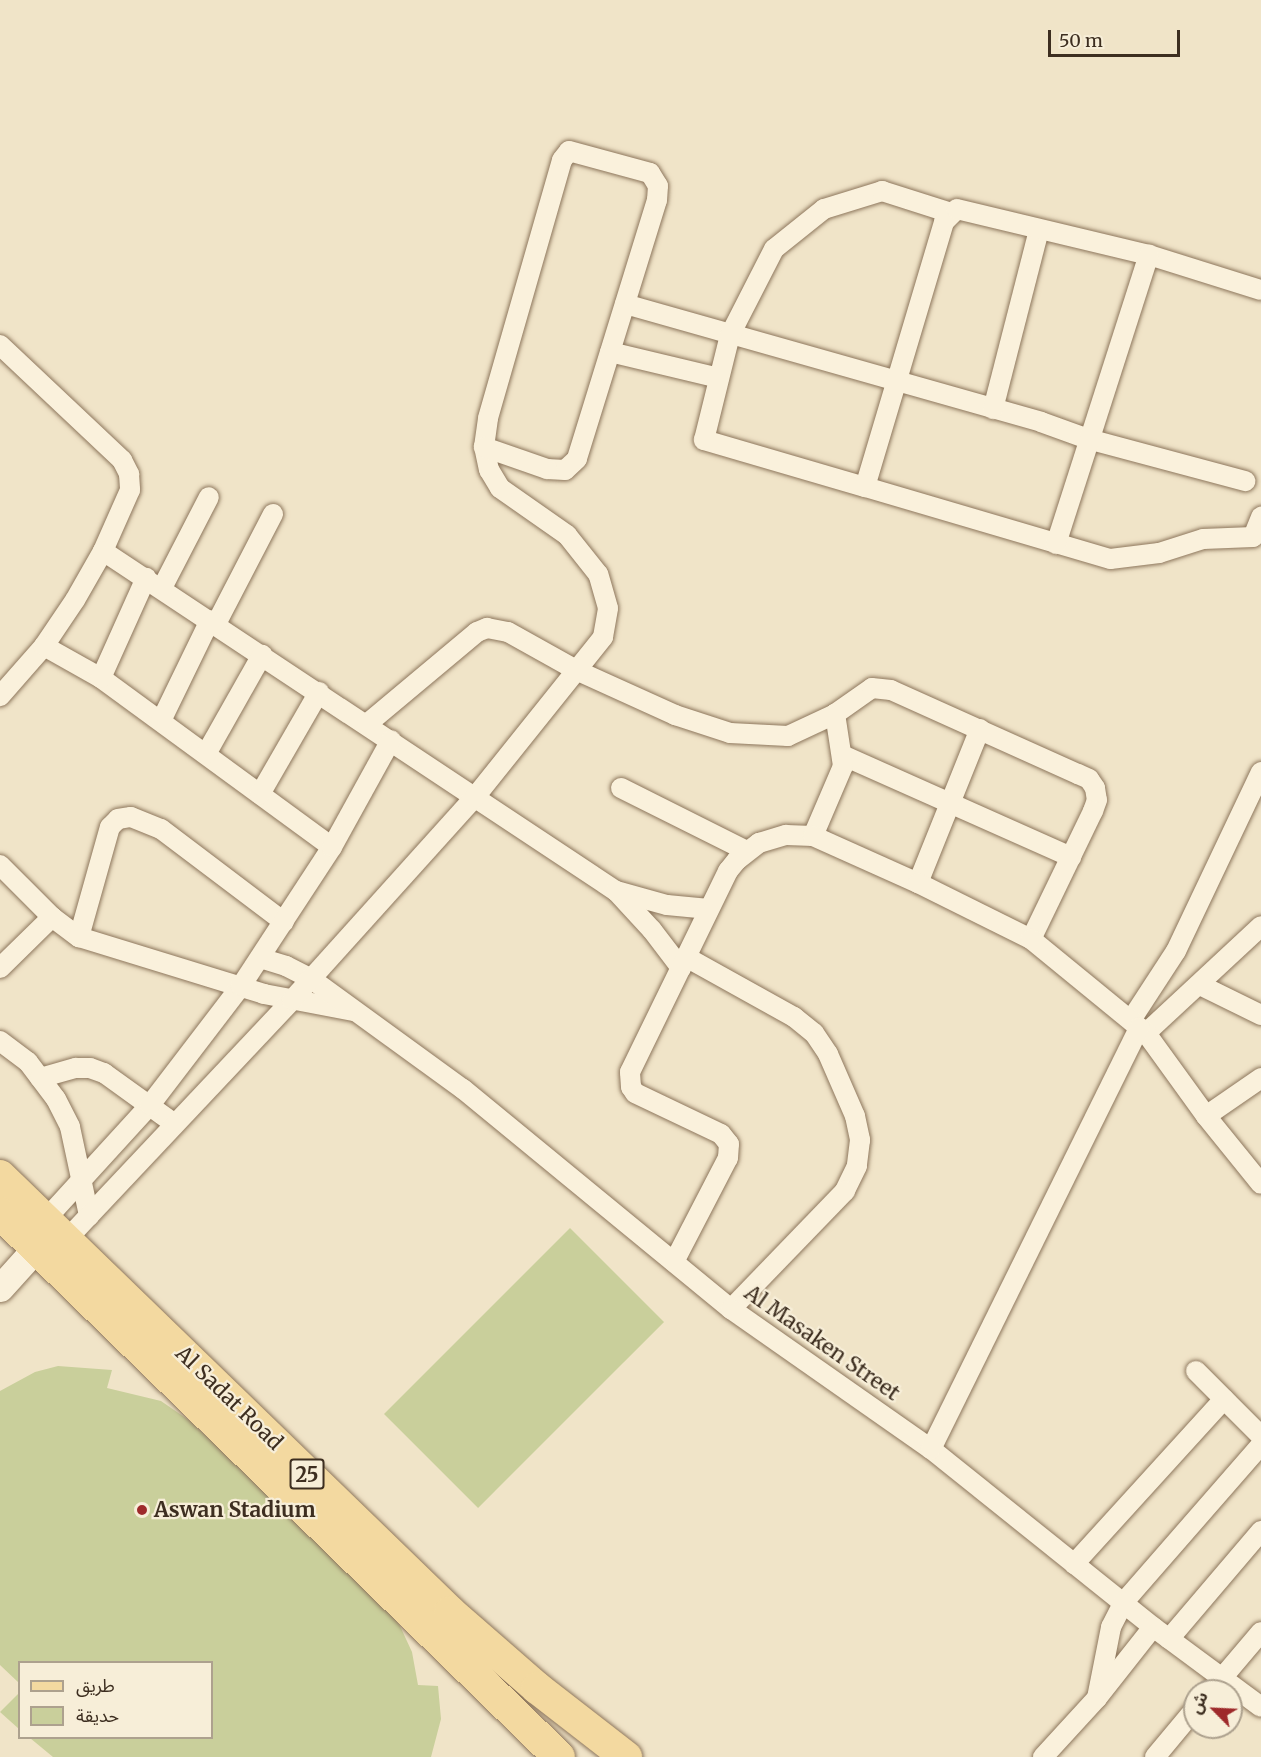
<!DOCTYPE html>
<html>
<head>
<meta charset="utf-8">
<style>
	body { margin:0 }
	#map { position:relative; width:1261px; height:1757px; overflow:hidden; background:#f0e4c8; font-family:Merriweather,"Noto Sans Arabic",serif }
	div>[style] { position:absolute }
	.green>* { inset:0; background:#c9cf9b; transform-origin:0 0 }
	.roads { filter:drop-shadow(0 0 2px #8d765c) drop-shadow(0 0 2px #8d765c) }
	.street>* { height:20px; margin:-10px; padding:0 10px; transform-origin:10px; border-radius:10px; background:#faf1dc }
	.secondary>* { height:27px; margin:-13.5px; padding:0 13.5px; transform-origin:13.5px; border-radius:13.5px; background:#faf1dc }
	.primary>* { height:32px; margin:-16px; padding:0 16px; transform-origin:16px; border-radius:16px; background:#f3d9a0 }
	.dots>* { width:16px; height:16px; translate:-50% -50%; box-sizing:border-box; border:3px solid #f7eed8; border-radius:50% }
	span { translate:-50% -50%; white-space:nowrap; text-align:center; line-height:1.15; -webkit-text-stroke:4.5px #f7eed8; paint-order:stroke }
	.shield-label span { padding:2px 4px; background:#f7eed8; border:2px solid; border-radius:4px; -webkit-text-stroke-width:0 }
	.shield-label { font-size:20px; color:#3d2e20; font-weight:700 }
	.street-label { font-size:21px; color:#3d2e20 }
	.poi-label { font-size:21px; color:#3d2e20; font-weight:700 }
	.left { translate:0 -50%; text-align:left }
	.legend { position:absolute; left:18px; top:1661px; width:195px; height:78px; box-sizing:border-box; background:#f7eed8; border:2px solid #ada18e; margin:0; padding:8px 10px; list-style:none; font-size:18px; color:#3d2e20 }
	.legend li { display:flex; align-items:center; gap:12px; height:30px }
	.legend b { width:30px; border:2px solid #ada18e }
	.north { position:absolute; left:1183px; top:1679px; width:60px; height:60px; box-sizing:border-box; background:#f7eed8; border:2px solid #ada18e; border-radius:50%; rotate:294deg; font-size:16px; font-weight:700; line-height:24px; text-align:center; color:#3d2e20 }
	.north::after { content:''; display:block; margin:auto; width:21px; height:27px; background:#9e2a2b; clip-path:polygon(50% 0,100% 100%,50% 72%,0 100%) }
	.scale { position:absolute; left:1048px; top:30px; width:132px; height:27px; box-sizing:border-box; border:3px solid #3d2e20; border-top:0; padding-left:8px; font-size:18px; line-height:21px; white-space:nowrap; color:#3d2e20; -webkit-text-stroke:4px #f7eed8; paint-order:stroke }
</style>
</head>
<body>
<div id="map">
	<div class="green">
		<i style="left:570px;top:1228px;width:133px;height:263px;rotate:45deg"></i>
		<i style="clip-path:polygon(58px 1366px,112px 1370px,107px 1388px,161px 1401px,190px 1421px,380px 1598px,400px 1626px,412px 1652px,418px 1685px,438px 1686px,441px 1719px,431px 1757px,53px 1757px,30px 1738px,212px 1738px,212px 1662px,20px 1662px,19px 1683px,0 1665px,0 1391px,35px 1372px)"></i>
		<i style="clip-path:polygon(19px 1693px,19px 1729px,0 1712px)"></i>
	</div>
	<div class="roads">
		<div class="street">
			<i style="left:625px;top:304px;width:432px;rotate:15.8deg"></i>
			<i style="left:1041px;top:422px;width:50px;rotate:19.9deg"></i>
			<i style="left:1088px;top:439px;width:163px;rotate:15deg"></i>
			<i style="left:0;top:345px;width:168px;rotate:43.3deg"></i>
			<i style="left:122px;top:460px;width:16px;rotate:63deg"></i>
			<i style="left:129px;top:474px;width:16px;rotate:86deg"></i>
			<i style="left:130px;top:490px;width:67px;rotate:113.9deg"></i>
			<i style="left:103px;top:551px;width:56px;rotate:119.7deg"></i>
			<i style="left:75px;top:600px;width:55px;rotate:124deg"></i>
			<i style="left:44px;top:646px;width:67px;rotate:131.3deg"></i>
			<i style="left:610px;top:352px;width:112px;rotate:13.4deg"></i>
			<i style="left:993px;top:409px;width:185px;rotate:-75.6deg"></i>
			<i style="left:865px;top:487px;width:168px;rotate:-163.7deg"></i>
			<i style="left:704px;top:440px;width:108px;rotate:-76.1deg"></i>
			<i style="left:730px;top:335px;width:97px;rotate:-62.9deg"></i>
			<i style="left:774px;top:249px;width:64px;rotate:-38.7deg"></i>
			<i style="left:824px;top:209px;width:61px;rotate:-17.2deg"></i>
			<i style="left:882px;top:191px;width:72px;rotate:17.7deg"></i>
			<i style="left:1253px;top:537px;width:50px;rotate:177.7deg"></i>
			<i style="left:1203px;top:539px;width:46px;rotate:162.3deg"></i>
			<i style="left:1159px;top:553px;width:49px;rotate:173deg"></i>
			<i style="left:1110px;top:559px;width:255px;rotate:-163.6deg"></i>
			<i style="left:865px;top:487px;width:277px;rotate:-73.4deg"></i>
			<i style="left:944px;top:222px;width:18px;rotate:-45deg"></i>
			<i style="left:957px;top:209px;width:197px;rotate:13.5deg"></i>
			<i style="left:1149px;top:255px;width:117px;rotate:17.4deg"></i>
			<i style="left:1253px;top:537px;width:22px;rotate:-68deg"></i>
			<i style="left:1056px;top:544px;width:304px;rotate:-72.2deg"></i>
			<i style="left:103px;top:551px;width:615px;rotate:33.54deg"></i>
			<i style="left:616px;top:891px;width:53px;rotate:47.3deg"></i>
			<i style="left:652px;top:930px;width:48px;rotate:52.7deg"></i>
			<i style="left:162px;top:588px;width:102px;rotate:-62.7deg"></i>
			<i style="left:216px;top:624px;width:124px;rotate:-62.6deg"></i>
			<i style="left:44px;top:646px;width:65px;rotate:29.3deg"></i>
			<i style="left:101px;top:678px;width:286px;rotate:36.2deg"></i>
			<i style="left:101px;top:678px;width:110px;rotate:-65.8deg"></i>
			<i style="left:161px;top:721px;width:112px;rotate:-64.1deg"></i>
			<i style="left:367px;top:724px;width:143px;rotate:-39.9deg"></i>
			<i style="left:477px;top:632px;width:11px;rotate:-22deg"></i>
			<i style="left:487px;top:628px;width:21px;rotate:11deg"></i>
			<i style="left:508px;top:632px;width:80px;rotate:29.1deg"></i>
			<i style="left:578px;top:671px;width:107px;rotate:24.4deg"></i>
			<i style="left:675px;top:715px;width:58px;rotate:18.1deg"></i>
			<i style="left:730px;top:733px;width:58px;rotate:3deg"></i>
			<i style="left:788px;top:736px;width:52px;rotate:-25.1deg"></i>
			<i style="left:835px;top:714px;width:45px;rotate:-35.1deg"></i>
			<i style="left:872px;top:688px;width:19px;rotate:6deg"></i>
			<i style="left:891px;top:690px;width:205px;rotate:24.2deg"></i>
			<i style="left:1078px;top:774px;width:12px;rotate:24deg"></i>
			<i style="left:1089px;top:779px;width:11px;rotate:56deg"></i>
			<i style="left:1095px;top:788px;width:12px;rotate:81deg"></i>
			<i style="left:1097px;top:800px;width:12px;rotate:110deg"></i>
			<i style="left:1093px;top:811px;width:142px;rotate:115.8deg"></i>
			<i style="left:206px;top:754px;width:114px;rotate:-60.5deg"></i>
			<i style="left:842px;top:755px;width:251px;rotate:24deg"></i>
			<i style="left:621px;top:788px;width:141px;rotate:26.6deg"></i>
			<i style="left:260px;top:794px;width:118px;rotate:-60deg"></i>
			<i style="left:813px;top:836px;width:76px;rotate:-66.8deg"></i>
			<i style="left:843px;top:766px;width:53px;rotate:-98.7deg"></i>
			<i style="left:0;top:865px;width:74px;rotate:45deg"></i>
			<i style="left:52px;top:917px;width:34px;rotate:37deg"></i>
			<i style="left:79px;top:937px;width:194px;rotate:17.1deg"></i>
			<i style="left:264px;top:994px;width:92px;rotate:10.7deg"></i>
			<i style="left:918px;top:883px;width:166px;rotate:-68.1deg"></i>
			<i style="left:616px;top:891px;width:53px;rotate:15.4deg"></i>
			<i style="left:667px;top:905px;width:42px;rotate:5.4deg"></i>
			<i style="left:79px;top:937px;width:114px;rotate:-74.3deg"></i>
			<i style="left:110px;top:827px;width:11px;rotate:-45deg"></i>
			<i style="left:118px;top:819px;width:13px;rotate:-9deg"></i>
			<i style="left:131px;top:817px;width:32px;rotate:22deg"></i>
			<i style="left:161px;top:829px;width:154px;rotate:37.1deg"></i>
			<i style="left:686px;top:957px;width:124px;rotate:29.1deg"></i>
			<i style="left:794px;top:1017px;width:26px;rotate:39deg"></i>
			<i style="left:814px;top:1033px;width:25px;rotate:56deg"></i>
			<i style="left:828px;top:1054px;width:68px;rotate:66.5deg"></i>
			<i style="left:855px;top:1116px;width:25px;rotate:78deg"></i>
			<i style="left:860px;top:1140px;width:26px;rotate:97deg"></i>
			<i style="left:857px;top:1166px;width:28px;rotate:116deg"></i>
			<i style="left:845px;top:1191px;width:164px;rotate:134deg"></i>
			<i style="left:260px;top:958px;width:27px;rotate:17deg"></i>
			<i style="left:286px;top:966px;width:27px;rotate:27deg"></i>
			<i style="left:310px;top:978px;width:189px;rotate:36deg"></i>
			<i style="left:463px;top:1089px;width:347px;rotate:39.4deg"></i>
			<i style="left:731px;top:1309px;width:244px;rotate:35deg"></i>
			<i style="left:931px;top:1449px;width:285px;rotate:38.7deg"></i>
			<i style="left:1153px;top:1627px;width:134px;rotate:36.5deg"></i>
			<i style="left:0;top:968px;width:73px;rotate:-44.4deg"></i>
			<i style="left:1200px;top:985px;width:68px;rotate:26.2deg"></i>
			<i style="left:1131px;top:1020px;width:82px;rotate:-56.9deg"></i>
			<i style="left:1176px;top:951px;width:198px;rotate:-64.6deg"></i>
			<i style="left:1146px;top:1033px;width:157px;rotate:-42.9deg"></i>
			<i style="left:0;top:1041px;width:35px;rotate:37deg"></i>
			<i style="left:28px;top:1062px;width:46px;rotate:52.9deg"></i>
			<i style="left:56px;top:1099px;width:31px;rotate:63deg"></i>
			<i style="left:70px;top:1127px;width:91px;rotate:77.9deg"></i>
			<i style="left:40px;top:1078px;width:37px;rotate:-16deg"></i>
			<i style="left:76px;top:1068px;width:14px"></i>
			<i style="left:90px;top:1068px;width:15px;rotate:20deg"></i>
			<i style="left:104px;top:1073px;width:87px;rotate:35.7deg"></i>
			<i style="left:1206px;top:1116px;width:67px;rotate:-34.6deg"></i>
			<i style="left:45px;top:1220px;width:156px;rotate:-47.6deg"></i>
			<i style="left:150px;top:1105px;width:150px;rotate:-52.6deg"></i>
			<i style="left:241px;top:986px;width:166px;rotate:-56.8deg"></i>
			<i style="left:332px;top:847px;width:122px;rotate:-61.1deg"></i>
			<i style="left:66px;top:1240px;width:330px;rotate:-46.7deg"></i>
			<i style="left:292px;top:1000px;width:273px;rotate:-48deg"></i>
			<i style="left:475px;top:797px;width:205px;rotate:-51.3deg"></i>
			<i style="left:603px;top:637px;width:29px;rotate:-80deg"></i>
			<i style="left:608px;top:608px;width:35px;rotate:-106deg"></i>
			<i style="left:598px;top:574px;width:50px;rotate:-128.5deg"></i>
			<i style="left:567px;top:535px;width:82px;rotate:-145deg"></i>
			<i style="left:500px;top:488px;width:21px;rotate:-121deg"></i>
			<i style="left:489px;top:470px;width:24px;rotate:-102deg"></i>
			<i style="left:484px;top:447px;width:29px;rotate:-82deg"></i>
			<i style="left:488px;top:418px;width:268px;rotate:-74deg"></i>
			<i style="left:562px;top:160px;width:11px;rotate:-52deg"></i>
			<i style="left:569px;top:151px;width:84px;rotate:15.2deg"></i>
			<i style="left:650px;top:173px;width:15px;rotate:58deg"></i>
			<i style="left:658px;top:186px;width:14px;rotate:94deg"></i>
			<i style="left:657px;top:200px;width:271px;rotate:107.2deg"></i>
			<i style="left:577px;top:459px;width:16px;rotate:137deg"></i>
			<i style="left:565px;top:470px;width:18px;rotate:-177deg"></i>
			<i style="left:547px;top:469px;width:67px;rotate:-160.8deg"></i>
			<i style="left:674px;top:1262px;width:117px;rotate:-62.6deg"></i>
			<i style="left:728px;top:1158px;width:14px;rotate:-86deg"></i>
			<i style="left:729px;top:1144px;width:13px;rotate:-129deg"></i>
			<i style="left:721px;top:1134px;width:95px;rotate:-154.5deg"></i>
			<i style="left:635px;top:1093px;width:7px;rotate:-124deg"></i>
			<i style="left:631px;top:1087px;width:15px;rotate:-94deg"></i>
			<i style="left:630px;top:1072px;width:224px;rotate:-64deg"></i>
			<i style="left:728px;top:871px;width:14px;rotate:-51deg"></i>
			<i style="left:737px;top:860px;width:28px;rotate:-38deg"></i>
			<i style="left:759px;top:843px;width:28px;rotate:-17deg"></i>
			<i style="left:786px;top:835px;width:27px;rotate:2deg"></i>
			<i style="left:813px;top:836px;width:115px;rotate:24.1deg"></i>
			<i style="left:918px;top:883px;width:126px;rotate:26.4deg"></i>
			<i style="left:1031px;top:939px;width:149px;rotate:39.3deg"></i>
			<i style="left:1146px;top:1033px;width:102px;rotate:54.1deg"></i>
			<i style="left:1206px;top:1116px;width:87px;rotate:51deg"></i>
			<i style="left:1196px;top:1371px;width:92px;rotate:45deg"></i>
			<i style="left:931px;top:1449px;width:470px;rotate:-63.7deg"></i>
			<i style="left:1074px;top:1564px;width:223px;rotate:-47.7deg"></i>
			<i style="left:1169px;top:1639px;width:142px;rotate:-49.6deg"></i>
			<i style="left:1211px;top:1691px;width:77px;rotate:-49.7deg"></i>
			<i style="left:1097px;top:1698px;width:72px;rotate:-78.8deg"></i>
			<i style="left:1111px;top:1627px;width:27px;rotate:-63deg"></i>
			<i style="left:1123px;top:1603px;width:210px;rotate:-48.9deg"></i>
			<i style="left:1043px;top:1757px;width:80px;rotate:-47.5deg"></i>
			<i style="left:1097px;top:1698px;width:90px;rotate:-51.7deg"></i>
			<i style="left:1155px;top:1757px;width:62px;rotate:-50.2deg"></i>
		</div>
		<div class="secondary">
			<i style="left:0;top:1288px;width:54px;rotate:-48deg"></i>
		</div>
		<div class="primary">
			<i style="left:0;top:1176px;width:627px;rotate:44.09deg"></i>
			<i style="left:450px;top:1612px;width:116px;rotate:41.1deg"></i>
			<i style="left:537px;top:1688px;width:113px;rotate:37.8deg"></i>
			<i style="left:0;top:1213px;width:780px;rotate:44.22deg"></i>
		</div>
	</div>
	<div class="dots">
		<i style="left:142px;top:1510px;background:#9e2a2b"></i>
	</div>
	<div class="shield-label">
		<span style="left:307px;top:1474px">25</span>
	</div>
	<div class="street-label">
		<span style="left:822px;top:1343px;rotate:35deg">Al Masaken Street</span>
		<span style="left:229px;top:1398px;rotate:44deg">Al Sadat Road</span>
	</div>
	<div class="poi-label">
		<span class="left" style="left:154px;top:1510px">Aswan Stadium</span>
	</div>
	<ul class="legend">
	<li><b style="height:8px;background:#f3d9a0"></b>طريق</li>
	<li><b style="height:16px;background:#c9cf9b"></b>حديقة</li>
	</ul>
	<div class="north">ش</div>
	<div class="scale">50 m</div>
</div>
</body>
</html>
